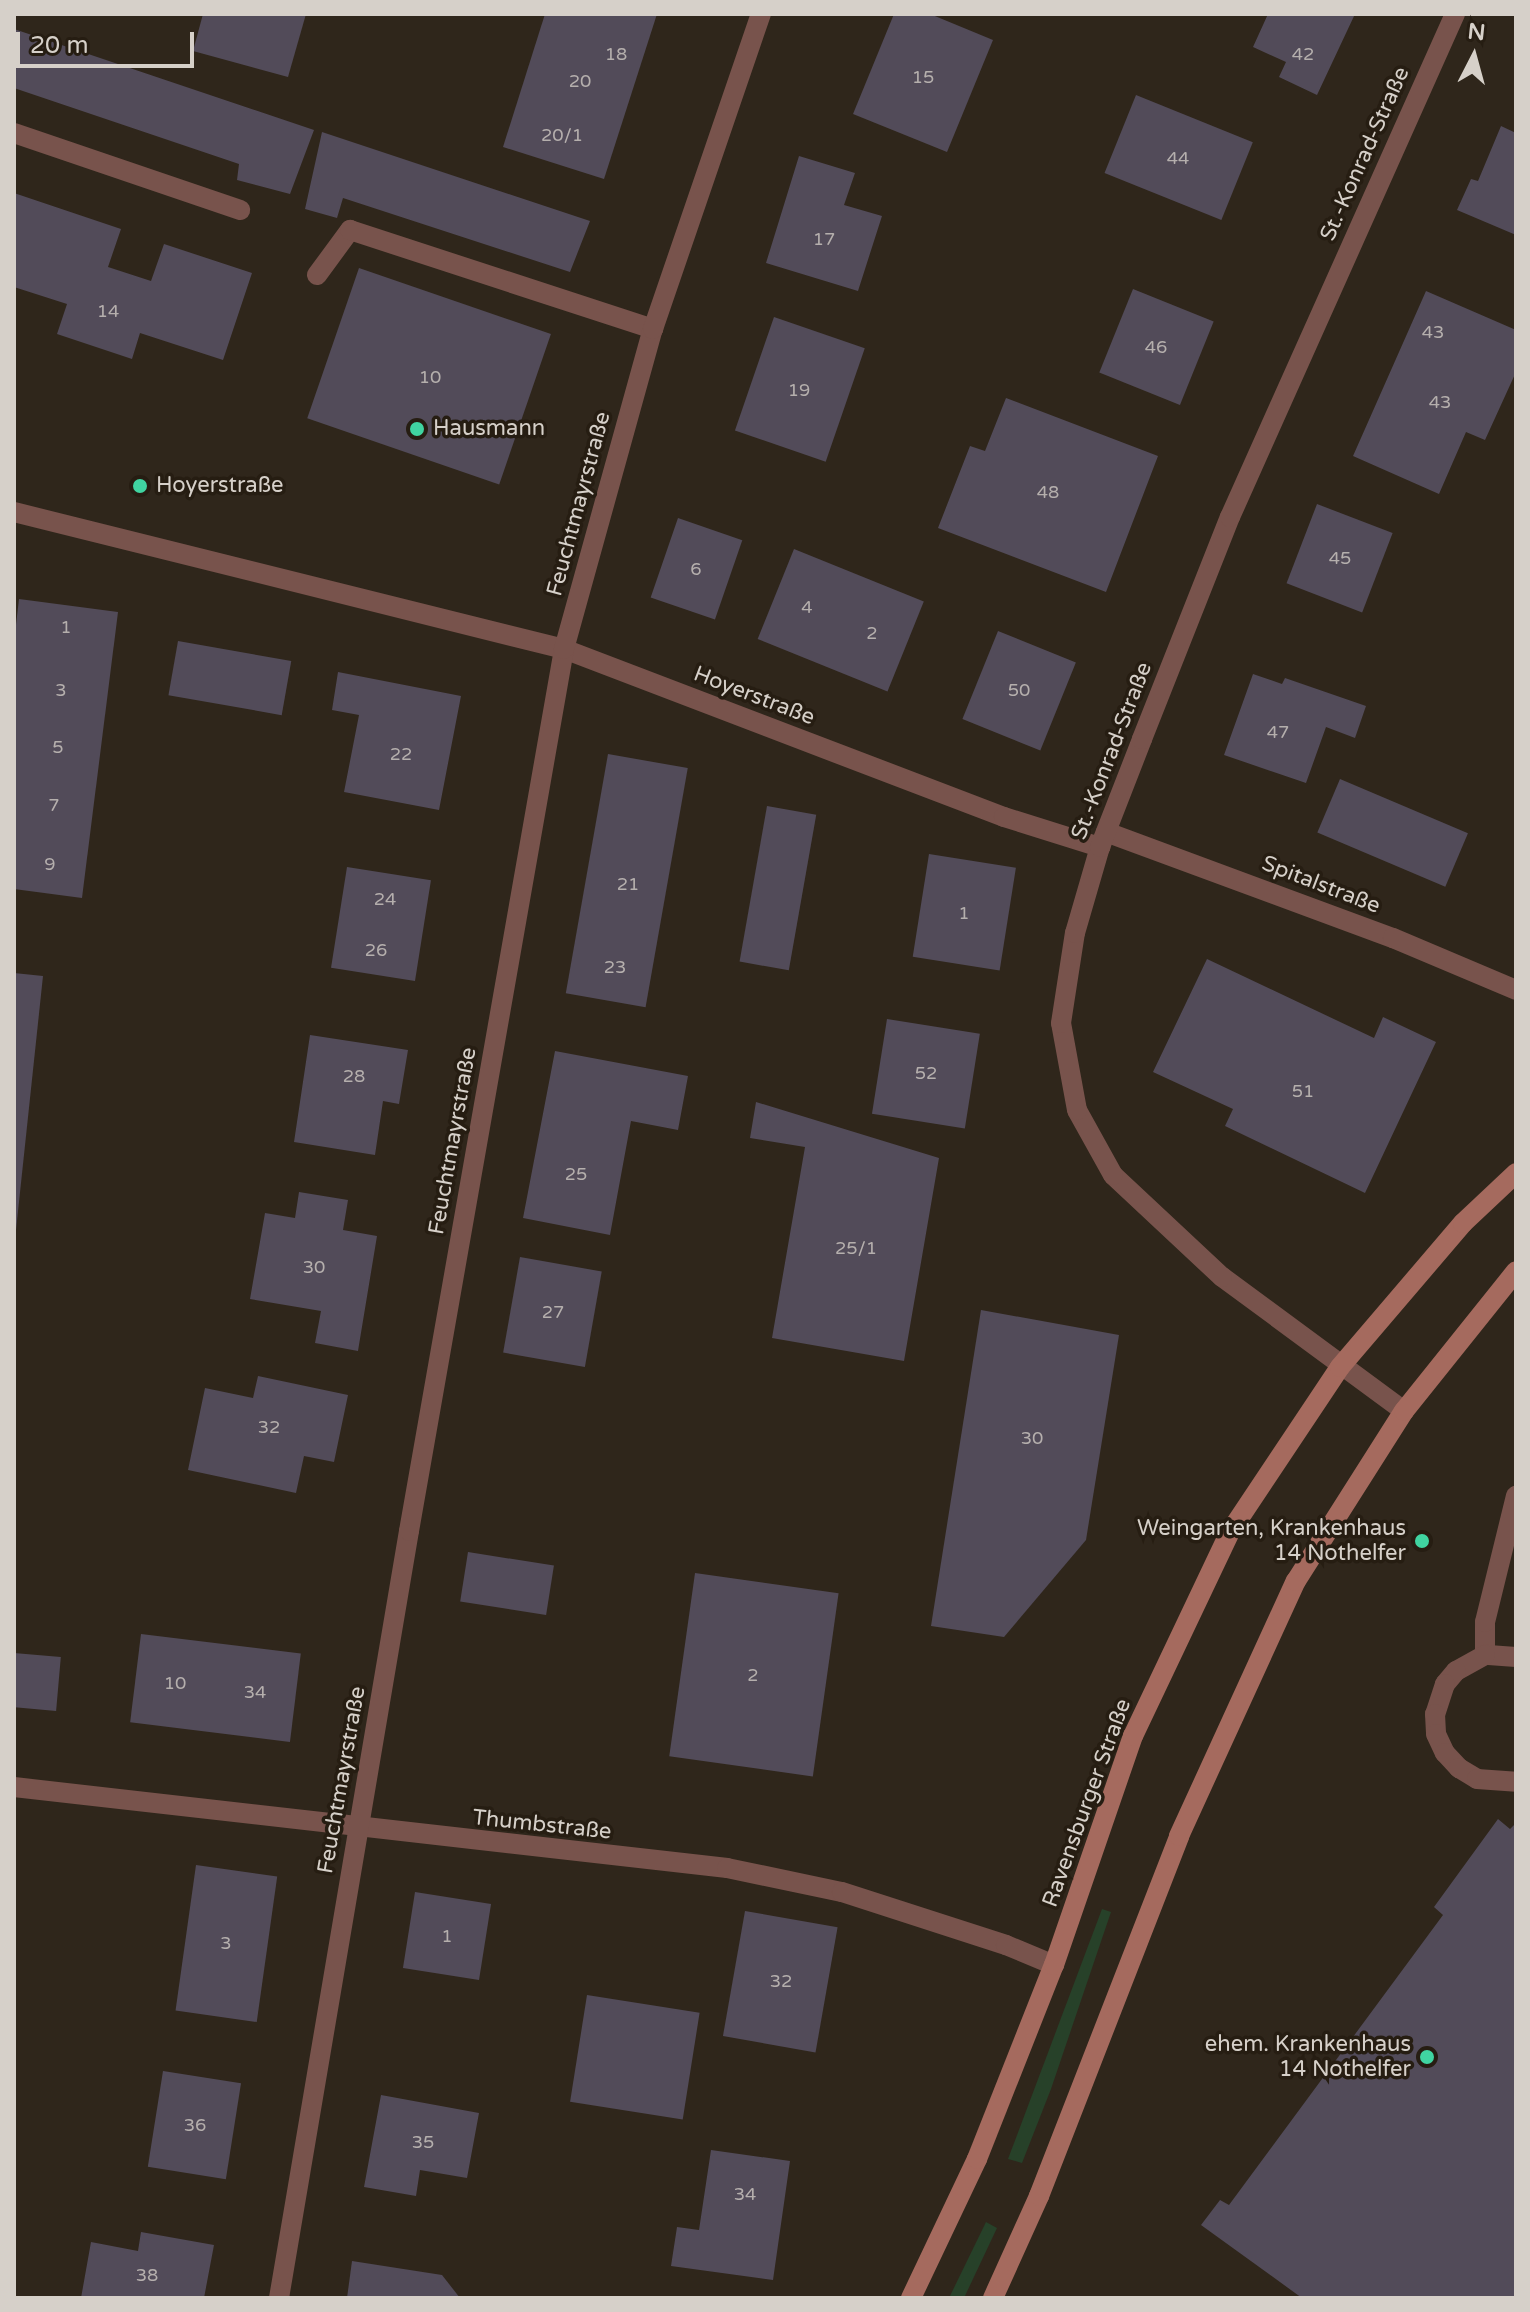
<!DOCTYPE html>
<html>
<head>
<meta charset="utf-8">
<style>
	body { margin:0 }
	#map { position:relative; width:1530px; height:2312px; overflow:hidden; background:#2f261b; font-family:"Varela Round",sans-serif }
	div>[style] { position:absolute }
	.green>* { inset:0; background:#274129 }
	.building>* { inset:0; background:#524b59; transform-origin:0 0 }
	.lane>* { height:20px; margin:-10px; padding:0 10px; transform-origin:10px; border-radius:10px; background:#78534c }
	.street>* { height:20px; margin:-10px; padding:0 10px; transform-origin:10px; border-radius:10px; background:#78534c }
	.secondary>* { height:20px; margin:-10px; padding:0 10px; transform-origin:10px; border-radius:10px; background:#a56a5e }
	.dots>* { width:22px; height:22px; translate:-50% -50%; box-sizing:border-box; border:4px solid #261d12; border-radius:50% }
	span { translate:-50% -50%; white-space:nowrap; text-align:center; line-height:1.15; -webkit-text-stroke:7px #261d12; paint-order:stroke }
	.number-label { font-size:18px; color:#b5afad }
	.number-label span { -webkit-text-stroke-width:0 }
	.street-label { font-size:22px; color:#d6d0c9 }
	.poi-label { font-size:22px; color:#d6d0c9 }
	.left { translate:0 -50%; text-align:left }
	.right { translate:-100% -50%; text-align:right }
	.frame { position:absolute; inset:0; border:16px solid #d6d0c9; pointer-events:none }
	.north { position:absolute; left:1434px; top:16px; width:80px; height:80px; -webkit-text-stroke:6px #261d12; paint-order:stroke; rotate:6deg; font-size:22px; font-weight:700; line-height:32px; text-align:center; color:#d6d0c9 }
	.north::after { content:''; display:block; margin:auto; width:28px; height:36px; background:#d6d0c9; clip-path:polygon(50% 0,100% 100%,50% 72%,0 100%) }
	.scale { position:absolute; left:16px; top:32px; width:178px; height:36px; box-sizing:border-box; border:4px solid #d6d0c9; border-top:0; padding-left:10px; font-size:24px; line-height:28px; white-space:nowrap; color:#d6d0c9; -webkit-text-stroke:6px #261d12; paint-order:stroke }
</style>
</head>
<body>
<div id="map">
	<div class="green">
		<i style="clip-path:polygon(1102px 1909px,1111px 1912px,1051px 2089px,1022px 2163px,1008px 2159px)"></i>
		<i style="clip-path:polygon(986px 2222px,997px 2228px,964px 2298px,949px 2298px)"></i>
	</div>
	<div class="building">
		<i style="clip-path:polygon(203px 14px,306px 14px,288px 77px,193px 51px)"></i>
		<i style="clip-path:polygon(545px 14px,657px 14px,604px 179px,503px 147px)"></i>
		<i style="clip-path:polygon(894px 14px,930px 14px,993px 40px,947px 152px,853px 114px)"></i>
		<i style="clip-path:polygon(1268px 14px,1355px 14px,1317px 95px,1279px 77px,1286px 62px,1253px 47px)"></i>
		<i style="clip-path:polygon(14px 29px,314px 130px,290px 194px,237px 180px,239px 164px,14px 88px)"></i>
		<i style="left:1136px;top:95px;width:126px;height:84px;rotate:22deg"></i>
		<i style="clip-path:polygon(1501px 126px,1516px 133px,1516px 235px,1457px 210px,1471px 179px,1478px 181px)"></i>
		<i style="clip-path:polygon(322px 132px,590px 221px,570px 272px,343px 198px,337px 218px,305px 209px)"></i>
		<i style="clip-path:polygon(799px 156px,855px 173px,844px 205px,882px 216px,858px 291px,766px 263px)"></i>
		<i style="clip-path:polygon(14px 193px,121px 229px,108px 267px,151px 281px,164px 244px,252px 273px,223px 360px,140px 333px,132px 359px,57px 334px,67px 304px,14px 287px)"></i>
		<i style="left:359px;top:268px;width:203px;height:159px;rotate:19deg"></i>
		<i style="left:1133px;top:289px;width:87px;height:90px;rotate:22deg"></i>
		<i style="clip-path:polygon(1426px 291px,1516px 330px,1516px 372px,1485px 440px,1466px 432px,1439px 494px,1353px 456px)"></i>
		<i style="left:774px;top:317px;width:96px;height:120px;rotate:19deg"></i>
		<i style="clip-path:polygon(1006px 398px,1158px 456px,1106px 592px,938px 528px,970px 446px,985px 451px)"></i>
		<i style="left:1317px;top:504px;width:81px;height:85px;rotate:21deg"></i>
		<i style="left:678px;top:518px;width:68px;height:84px;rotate:19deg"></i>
		<i style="left:794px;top:549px;width:140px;height:97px;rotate:22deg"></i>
		<i style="clip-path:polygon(19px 599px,118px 612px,82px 898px,14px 889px,14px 642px)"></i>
		<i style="left:998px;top:631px;width:84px;height:95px;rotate:22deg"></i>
		<i style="left:178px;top:641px;width:115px;height:55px;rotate:10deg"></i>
		<i style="clip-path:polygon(338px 672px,461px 696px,439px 810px,344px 792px,359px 715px,332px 710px)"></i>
		<i style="clip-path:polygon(1253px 674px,1282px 684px,1285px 678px,1366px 706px,1355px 738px,1326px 727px,1306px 783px,1224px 755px)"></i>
		<i style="left:608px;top:754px;width:81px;height:243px;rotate:10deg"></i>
		<i style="left:1340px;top:779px;width:139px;height:58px;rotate:23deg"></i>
		<i style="left:767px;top:806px;width:50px;height:158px;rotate:10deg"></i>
		<i style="left:929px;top:854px;width:88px;height:104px;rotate:9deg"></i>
		<i style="left:347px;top:867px;width:85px;height:102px;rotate:9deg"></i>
		<i style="clip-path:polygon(1207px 959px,1374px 1038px,1383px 1017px,1436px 1042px,1365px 1193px,1225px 1126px,1233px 1109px,1153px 1072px)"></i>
		<i style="clip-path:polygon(14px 973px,43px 976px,16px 1230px,14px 1230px)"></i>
		<i style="left:887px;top:1019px;width:94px;height:96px;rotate:9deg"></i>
		<i style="clip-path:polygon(310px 1035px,408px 1050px,399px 1104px,383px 1101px,375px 1155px,294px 1142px)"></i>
		<i style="clip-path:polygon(555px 1051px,688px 1076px,678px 1130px,631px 1121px,610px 1235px,523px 1218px)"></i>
		<i style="clip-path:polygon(756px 1102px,939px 1158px,904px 1361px,772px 1338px,805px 1147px,750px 1138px)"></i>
		<i style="clip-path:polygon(299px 1192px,348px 1200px,343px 1230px,377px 1236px,358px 1351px,315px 1343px,321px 1311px,250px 1299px,265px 1213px,295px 1218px)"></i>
		<i style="left:520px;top:1257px;width:83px;height:97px;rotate:10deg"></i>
		<i style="clip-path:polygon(981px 1310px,1119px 1335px,1086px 1540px,1004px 1637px,931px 1626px)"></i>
		<i style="clip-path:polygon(258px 1376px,348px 1395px,334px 1462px,304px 1456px,296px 1493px,188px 1470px,205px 1388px,253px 1398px)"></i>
		<i style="left:468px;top:1552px;width:87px;height:50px;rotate:9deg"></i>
		<i style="left:695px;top:1573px;width:145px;height:185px;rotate:8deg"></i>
		<i style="left:141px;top:1634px;width:161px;height:89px;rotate:7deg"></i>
		<i style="left:14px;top:1653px;width:47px;height:54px;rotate:5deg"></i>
		<i style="clip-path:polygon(1498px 1819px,1510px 1829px,1516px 1823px,1516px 2298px,1302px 2298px,1201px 2225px,1220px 2200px,1229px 2205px,1443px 1915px,1434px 1907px)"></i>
		<i style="left:196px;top:1865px;width:82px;height:147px;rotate:8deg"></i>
		<i style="left:415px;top:1892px;width:77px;height:77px;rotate:9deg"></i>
		<i style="left:745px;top:1911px;width:94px;height:127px;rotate:10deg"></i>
		<i style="left:587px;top:1995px;width:114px;height:108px;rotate:9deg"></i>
		<i style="left:163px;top:2071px;width:79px;height:97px;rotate:9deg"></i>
		<i style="clip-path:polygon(381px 2095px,479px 2113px,467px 2178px,420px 2170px,416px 2196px,364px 2187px)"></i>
		<i style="clip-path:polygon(711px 2150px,790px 2161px,773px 2280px,671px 2266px,677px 2227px,699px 2230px)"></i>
		<i style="clip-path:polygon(141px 2232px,214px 2245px,204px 2298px,81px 2298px,91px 2242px,138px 2251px)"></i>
		<i style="clip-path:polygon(352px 2261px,442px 2275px,460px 2298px,347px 2298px)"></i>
	</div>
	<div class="lane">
		<i style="left:14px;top:133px;width:239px;rotate:18.8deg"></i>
		<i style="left:317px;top:275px;width:56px;rotate:-53.7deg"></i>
		<i style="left:350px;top:230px;width:319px;rotate:18.1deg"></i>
		<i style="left:1485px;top:1655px;width:33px;rotate:-90deg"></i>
		<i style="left:1485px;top:1622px;width:130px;rotate:-76.2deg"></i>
		<i style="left:1516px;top:1657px;width:31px;rotate:-176deg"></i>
		<i style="left:1485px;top:1655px;width:33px;rotate:151deg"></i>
		<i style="left:1456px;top:1671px;width:17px;rotate:130deg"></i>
		<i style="left:1445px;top:1684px;width:32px;rotate:108deg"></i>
		<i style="left:1435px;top:1714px;width:20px;rotate:87deg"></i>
		<i style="left:1436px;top:1734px;width:21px;rotate:65deg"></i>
		<i style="left:1445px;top:1753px;width:21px;rotate:47deg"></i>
		<i style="left:1459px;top:1768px;width:21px;rotate:31deg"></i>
		<i style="left:1477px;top:1779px;width:39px;rotate:4deg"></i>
	</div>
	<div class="street">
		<i style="left:14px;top:512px;width:567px;rotate:13.99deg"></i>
		<i style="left:564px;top:649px;width:471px;rotate:20.9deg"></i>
		<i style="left:1004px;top:817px;width:101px;rotate:17.4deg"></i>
		<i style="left:1106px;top:832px;width:306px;rotate:20.3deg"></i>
		<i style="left:1393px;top:938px;width:134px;rotate:22.9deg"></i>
		<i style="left:1404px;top:1411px;width:226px;rotate:-143.6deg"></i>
		<i style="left:1222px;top:1277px;width:149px;rotate:-136.9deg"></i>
		<i style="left:1113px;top:1175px;width:74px;rotate:-119deg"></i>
		<i style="left:1077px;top:1110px;width:88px;rotate:-100.4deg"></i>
		<i style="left:1061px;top:1023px;width:91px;rotate:-81.2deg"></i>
		<i style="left:1075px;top:933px;width:90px;rotate:-73.8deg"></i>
		<i style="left:1100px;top:847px;width:116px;rotate:-68.7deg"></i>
		<i style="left:1142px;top:739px;width:239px;rotate:-68.4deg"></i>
		<i style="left:1230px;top:517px;width:551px;rotate:-65.9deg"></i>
		<i style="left:14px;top:1787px;width:718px;rotate:6.48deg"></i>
		<i style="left:727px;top:1868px;width:117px;rotate:11.8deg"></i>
		<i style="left:842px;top:1892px;width:172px;rotate:17.9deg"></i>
		<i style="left:1006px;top:1945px;width:52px;rotate:22.6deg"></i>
		<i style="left:279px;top:2298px;width:778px;rotate:-80.38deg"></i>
		<i style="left:409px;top:1531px;width:896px;rotate:-80.03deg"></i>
		<i style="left:564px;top:649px;width:332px;rotate:-74.5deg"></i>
		<i style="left:653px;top:329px;width:333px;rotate:-71.1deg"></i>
	</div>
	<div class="secondary">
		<i style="left:911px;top:2298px;width:154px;rotate:-64.6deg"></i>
		<i style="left:977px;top:2159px;width:209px;rotate:-68.4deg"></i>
		<i style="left:1054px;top:1965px;width:242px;rotate:-71deg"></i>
		<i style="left:1133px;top:1736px;width:226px;rotate:-64.6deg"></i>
		<i style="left:1230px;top:1532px;width:198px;rotate:-56.3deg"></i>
		<i style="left:1340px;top:1367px;width:189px;rotate:-49.5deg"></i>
		<i style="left:1463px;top:1223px;width:73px;rotate:-43.3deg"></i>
		<i style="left:993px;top:2298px;width:112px;rotate:-65.7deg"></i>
		<i style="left:1039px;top:2196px;width:386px;rotate:-68.7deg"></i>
		<i style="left:1179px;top:1836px;width:281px;rotate:-65.4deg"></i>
		<i style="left:1296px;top:1581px;width:201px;rotate:-57.6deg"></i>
		<i style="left:1404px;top:1411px;width:179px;rotate:-51.3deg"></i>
	</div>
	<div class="dots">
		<i style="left:417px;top:429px;background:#40d4a1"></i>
		<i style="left:140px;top:486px;background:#40d4a1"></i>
		<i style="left:1422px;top:1541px;background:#40d4a1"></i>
		<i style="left:1427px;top:2057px;background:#40d4a1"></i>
	</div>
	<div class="number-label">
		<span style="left:616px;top:54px">18</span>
		<span style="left:1303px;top:54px">42</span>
		<span style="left:923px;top:77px">15</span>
		<span style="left:580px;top:81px">20</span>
		<span style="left:562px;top:135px">20/1</span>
		<span style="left:1178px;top:158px">44</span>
		<span style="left:824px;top:239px">17</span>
		<span style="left:108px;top:311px">14</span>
		<span style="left:1433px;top:332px">43</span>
		<span style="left:1156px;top:347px">46</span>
		<span style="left:430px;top:377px">10</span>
		<span style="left:799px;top:390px">19</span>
		<span style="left:1440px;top:402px">43</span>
		<span style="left:1048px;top:492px">48</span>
		<span style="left:1340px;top:558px">45</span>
		<span style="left:696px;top:569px">6</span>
		<span style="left:807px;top:607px">4</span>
		<span style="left:66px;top:627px">1</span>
		<span style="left:872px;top:633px">2</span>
		<span style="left:61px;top:690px">3</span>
		<span style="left:1019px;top:690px">50</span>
		<span style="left:1278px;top:732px">47</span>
		<span style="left:58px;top:747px">5</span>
		<span style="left:401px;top:754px">22</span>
		<span style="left:54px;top:805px">7</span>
		<span style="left:50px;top:864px">9</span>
		<span style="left:628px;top:884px">21</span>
		<span style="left:385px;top:899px">24</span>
		<span style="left:964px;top:913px">1</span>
		<span style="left:376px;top:950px">26</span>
		<span style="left:615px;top:967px">23</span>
		<span style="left:926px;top:1073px">52</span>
		<span style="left:354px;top:1076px">28</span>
		<span style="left:1303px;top:1091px">51</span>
		<span style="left:576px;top:1174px">25</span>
		<span style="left:856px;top:1248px">25/1</span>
		<span style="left:314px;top:1267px">30</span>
		<span style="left:553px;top:1312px">27</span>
		<span style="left:269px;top:1427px">32</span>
		<span style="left:1032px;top:1438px">30</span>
		<span style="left:753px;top:1675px">2</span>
		<span style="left:175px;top:1683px">10</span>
		<span style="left:255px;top:1692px">34</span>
		<span style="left:447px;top:1936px">1</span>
		<span style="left:226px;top:1943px">3</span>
		<span style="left:781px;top:1981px">32</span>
		<span style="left:195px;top:2125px">36</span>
		<span style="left:423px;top:2142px">35</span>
		<span style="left:745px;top:2194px">34</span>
		<span style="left:147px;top:2275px">38</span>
	</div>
	<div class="street-label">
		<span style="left:1365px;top:154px;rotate:-66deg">St.-Konrad-Straße</span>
		<span style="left:579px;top:504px;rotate:-75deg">Feuchtmayrstraße</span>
		<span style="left:754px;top:696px;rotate:21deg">Hoyerstraße</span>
		<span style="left:1112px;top:751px;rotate:-69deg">St.-Konrad-Straße</span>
		<span style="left:1321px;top:885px;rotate:21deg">Spitalstraße</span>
		<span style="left:453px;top:1141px;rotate:-80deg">Feuchtmayrstraße</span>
		<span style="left:342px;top:1780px;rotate:-80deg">Feuchtmayrstraße</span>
		<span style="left:1087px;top:1803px;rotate:-70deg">Ravensburger Straße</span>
		<span style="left:542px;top:1825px;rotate:6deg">Thumbstraße</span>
	</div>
	<div class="poi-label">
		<span class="left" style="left:433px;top:429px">Hausmann</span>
		<span class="left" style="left:156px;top:486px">Hoyerstraße</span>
		<span class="right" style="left:1406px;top:1541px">Weingarten, Krankenhaus<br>14 Nothelfer</span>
		<span class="right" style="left:1411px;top:2057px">ehem. Krankenhaus<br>14 Nothelfer</span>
	</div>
	<div class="frame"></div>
	<div class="north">N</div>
	<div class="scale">20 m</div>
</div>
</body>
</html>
